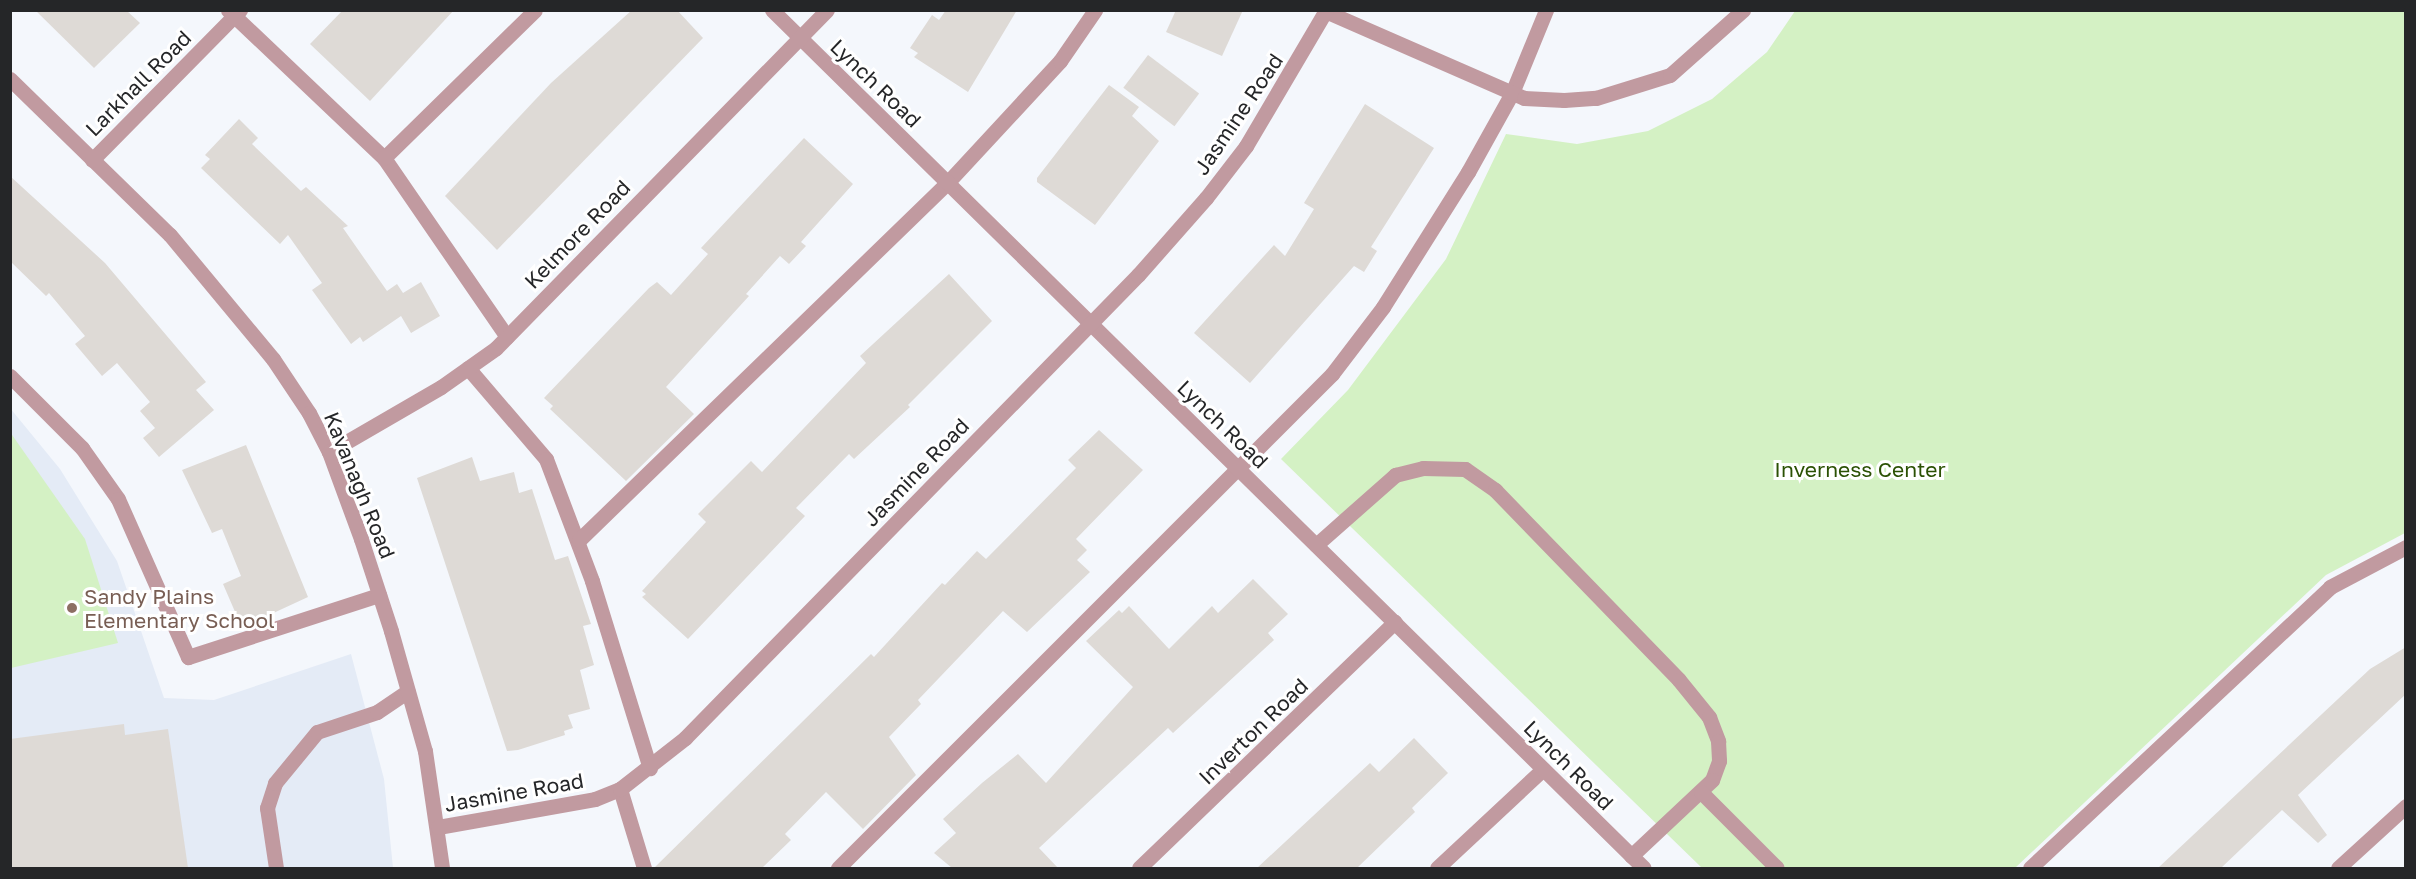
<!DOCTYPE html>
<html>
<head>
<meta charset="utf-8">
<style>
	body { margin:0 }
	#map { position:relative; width:2416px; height:879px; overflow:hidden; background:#f4f7fc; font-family:"Golos Text",sans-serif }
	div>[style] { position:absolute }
	.built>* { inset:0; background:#e4ebf6 }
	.green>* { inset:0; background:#d4f1c4 }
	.building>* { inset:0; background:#dedad6; transform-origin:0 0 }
	.lane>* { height:15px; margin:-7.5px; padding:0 7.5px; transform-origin:7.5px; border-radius:7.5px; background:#c19aa0 }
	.street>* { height:15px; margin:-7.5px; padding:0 7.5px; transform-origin:7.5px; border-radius:7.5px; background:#c19aa0 }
	.dots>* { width:16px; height:16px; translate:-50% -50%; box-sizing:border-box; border:3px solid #fff; border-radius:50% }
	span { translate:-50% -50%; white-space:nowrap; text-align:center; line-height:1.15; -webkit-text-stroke:6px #fff; paint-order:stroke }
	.street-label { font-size:21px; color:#252628 }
	.park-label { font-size:21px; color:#2b5104 }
	.education-label { font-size:21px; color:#785e54 }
	.left { translate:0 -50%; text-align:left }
	.frame { position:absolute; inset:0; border:12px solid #252628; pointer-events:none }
</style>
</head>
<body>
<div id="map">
	<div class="built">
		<i style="clip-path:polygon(10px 408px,60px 469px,117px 561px,164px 698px,214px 700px,351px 654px,384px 779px,393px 868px,11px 868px)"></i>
	</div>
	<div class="green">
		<i style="clip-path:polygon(1795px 11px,2405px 11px,2405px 533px,2326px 575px,2015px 868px,1702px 868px,1281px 459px,1348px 390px,1446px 259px,1506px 134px,1577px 144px,1648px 131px,1712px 99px,1767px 52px)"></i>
		<i style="clip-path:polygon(10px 432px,85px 539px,118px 643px,11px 668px)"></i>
	</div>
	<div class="building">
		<i style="clip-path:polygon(35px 10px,126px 10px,140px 23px,94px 68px)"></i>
		<i style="clip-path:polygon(343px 10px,454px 10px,370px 101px,310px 44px)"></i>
		<i style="clip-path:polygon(632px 10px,677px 10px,703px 38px,497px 250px,445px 196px,551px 83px)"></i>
		<i style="clip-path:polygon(946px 10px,1017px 10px,968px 92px,914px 57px,918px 53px,910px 48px,932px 15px,939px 20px)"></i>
		<i style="clip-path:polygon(1176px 10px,1243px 10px,1222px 56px,1166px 32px)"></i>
		<i style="left:1148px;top:55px;width:64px;height:41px;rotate:37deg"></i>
		<i style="clip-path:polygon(1109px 85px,1139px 107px,1132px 116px,1159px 141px,1095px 225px,1037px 182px,1037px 178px)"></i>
		<i style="clip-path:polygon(1365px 104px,1434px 148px,1371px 247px,1377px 251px,1364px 272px,1354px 266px,1250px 383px,1194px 333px,1274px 245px,1285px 256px,1314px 209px,1304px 203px)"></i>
		<i style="clip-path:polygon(239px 119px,258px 138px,252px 144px,301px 191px,306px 187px,348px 226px,343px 228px,387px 291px,397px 284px,403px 293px,421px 282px,440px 316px,411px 333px,401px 316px,363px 342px,360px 337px,351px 344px,312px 290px,322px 283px,288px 235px,280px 244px,201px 168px,210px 159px,205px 155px)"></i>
		<i style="clip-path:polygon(804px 138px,853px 184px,801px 242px,806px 246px,789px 264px,780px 256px,746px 294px,749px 296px,666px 387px,694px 414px,626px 481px,550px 409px,553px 406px,544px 398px,649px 288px,657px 282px,671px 295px,708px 254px,701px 248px)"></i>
		<i style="clip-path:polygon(10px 176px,105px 263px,206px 382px,196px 390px,214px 410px,159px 457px,143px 438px,155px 428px,140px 411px,150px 402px,117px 363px,102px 376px,75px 344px,85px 336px,49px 293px,46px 296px,10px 261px)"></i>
		<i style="clip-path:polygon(949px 274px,992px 321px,908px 405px,910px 407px,854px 459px,849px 454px,796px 508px,805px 516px,688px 639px,642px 597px,646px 594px,642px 591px,706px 522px,698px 514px,751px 461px,762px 472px,866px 363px,860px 356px)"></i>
		<i style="clip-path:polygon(1099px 430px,1143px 470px,1076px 539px,1087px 550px,1077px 560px,1090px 572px,1027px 632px,1003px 611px,918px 700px,921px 704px,889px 737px,916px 775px,863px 829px,826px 792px,785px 834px,791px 840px,762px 868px,654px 868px,871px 654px,874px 657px,942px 583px,945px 585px,977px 551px,986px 559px,1076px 468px,1068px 460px)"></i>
		<i style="clip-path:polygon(246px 445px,308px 597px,254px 622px,251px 617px,239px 621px,223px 584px,241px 576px,222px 529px,212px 533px,182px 470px)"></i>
		<i style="clip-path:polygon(472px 457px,480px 481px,514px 472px,519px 493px,532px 489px,555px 560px,568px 556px,591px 624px,583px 626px,594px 665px,580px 670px,590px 709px,568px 715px,573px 728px,564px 731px,565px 735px,518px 750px,507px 751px,417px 478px)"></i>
		<i style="clip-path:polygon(1253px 579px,1288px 614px,1268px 633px,1274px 640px,1173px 733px,1168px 728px,1039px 848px,1058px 868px,952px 868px,934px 853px,956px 833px,943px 819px,982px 783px,1018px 754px,1046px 783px,1133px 687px,1086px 641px,1119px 610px,1122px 613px,1129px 606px,1169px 649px,1212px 606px,1218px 613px)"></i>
		<i style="clip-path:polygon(2406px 647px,2406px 694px,2298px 795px,2327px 835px,2318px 843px,2282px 810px,2221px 868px,2158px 868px,2370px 669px)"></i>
		<i style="clip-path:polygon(124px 724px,125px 735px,168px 729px,188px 868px,10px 868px,10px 739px)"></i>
		<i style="clip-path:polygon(1414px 738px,1448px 773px,1412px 808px,1415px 812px,1357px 868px,1257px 868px,1370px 763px,1379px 772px)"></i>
	</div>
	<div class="lane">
		<i style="left:228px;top:10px;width:215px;rotate:43.5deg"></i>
		<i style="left:384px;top:158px;width:217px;rotate:55.5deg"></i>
		<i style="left:384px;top:158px;width:211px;rotate:-44.4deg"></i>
		<i style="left:468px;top:368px;width:120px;rotate:49.4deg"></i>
		<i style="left:546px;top:459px;width:130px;rotate:69.3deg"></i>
		<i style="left:592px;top:581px;width:196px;rotate:72.8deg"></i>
		<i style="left:10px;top:376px;width:102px;rotate:45deg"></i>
		<i style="left:82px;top:448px;width:62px;rotate:54.8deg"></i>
		<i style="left:118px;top:499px;width:173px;rotate:66.1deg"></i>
		<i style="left:188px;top:657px;width:201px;rotate:-18deg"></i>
		<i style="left:579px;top:540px;width:514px;rotate:-44.13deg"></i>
		<i style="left:948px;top:182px;width:165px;rotate:-47.2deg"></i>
		<i style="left:1060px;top:61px;width:62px;rotate:-55.5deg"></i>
		<i style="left:1316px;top:545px;width:106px;rotate:-41.5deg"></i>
		<i style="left:1395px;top:475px;width:29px;rotate:-14deg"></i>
		<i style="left:1423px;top:468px;width:42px;rotate:1.4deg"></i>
		<i style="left:1465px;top:469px;width:37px;rotate:35deg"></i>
		<i style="left:1495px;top:490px;width:264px;rotate:45.9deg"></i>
		<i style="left:1679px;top:680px;width:48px;rotate:51deg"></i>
		<i style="left:1709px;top:717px;width:26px;rotate:69deg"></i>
		<i style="left:1718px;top:741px;width:20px;rotate:87deg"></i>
		<i style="left:1719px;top:761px;width:20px;rotate:110deg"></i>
		<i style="left:1712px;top:780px;width:111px;rotate:136.8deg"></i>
		<i style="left:620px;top:789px;width:83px;rotate:73.1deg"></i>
		<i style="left:1701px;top:792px;width:107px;rotate:45deg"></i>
		<i style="left:276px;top:868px;width:61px;rotate:-98.5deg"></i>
		<i style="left:267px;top:808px;width:26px;rotate:-72deg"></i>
		<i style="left:275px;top:783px;width:66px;rotate:-50.5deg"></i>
		<i style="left:317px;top:732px;width:63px;rotate:-18.4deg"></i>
		<i style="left:377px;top:712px;width:37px;rotate:-34deg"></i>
		<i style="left:838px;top:868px;width:699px;rotate:-45deg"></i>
		<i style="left:1332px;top:374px;width:84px;rotate:-52.7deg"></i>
		<i style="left:1383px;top:307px;width:160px;rotate:-57.8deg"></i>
		<i style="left:1468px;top:172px;width:90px;rotate:-60.9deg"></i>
		<i style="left:1512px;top:93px;width:90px;rotate:-67.7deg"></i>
		<i style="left:1437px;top:868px;width:145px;rotate:-43deg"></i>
		<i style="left:2030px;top:868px;width:411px;rotate:-43.1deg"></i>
		<i style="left:2330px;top:587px;width:86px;rotate:-27.8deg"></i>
	</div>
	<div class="street">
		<i style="left:772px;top:10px;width:1223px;rotate:44.54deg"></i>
		<i style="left:1325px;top:11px;width:217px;rotate:23.6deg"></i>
		<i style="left:1524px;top:98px;width:40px;rotate:2.9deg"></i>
		<i style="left:1564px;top:100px;width:32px;rotate:-4deg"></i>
		<i style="left:1596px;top:98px;width:77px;rotate:-17.3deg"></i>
		<i style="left:1670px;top:75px;width:98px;rotate:-41.7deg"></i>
		<i style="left:10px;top:79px;width:223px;rotate:44.3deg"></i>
		<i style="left:170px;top:235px;width:161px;rotate:50.3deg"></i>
		<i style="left:273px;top:359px;width:65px;rotate:56.3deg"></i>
		<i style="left:309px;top:413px;width:44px;rotate:62.9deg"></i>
		<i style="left:329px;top:452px;width:93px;rotate:69.8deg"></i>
		<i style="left:361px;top:539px;width:97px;rotate:71.9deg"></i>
		<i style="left:391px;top:631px;width:125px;rotate:74.2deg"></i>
		<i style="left:425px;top:751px;width:118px;rotate:81.7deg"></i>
		<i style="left:92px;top:160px;width:211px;rotate:-45.4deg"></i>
		<i style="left:329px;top:452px;width:129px;rotate:-30.1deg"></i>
		<i style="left:441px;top:387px;width:67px;rotate:-35.3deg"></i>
		<i style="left:496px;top:348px;width:473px;rotate:-45.6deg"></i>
		<i style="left:438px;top:827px;width:159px;rotate:-10.1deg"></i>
		<i style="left:595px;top:799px;width:27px;rotate:-22deg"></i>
		<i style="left:620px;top:789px;width:83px;rotate:-38.1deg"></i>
		<i style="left:685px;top:738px;width:648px;rotate:-45.63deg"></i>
		<i style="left:1138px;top:275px;width:103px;rotate:-48.6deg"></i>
		<i style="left:1206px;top:198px;width:66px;rotate:-52.4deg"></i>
		<i style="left:1246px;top:146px;width:158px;rotate:-59.5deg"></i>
		<i style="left:1139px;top:868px;width:355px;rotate:-43.9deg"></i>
		<i style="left:2338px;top:868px;width:92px;rotate:-42.4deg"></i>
	</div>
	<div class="dots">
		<i style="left:72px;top:608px;background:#8d6e63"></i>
	</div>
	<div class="street-label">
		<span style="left:138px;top:83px;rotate:-45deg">Larkhall Road</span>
		<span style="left:876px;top:83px;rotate:44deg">Lynch Road</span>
		<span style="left:1238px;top:114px;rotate:-56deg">Jasmine Road</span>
		<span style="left:577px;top:234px;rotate:-46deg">Kelmore Road</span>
		<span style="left:1223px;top:424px;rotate:44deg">Lynch Road</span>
		<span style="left:916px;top:472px;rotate:-46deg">Jasmine Road</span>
		<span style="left:360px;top:485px;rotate:68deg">Kavanagh Road</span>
		<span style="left:1253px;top:731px;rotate:-44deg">Inverton Road</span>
		<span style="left:1569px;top:765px;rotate:45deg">Lynch Road</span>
		<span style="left:514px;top:792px;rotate:-10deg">Jasmine Road</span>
	</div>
	<div class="park-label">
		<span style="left:1860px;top:469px">Inverness Center</span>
	</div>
	<div class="education-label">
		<span class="left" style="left:84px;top:608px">Sandy Plains<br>Elementary School</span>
	</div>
	<div class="frame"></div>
</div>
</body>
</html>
